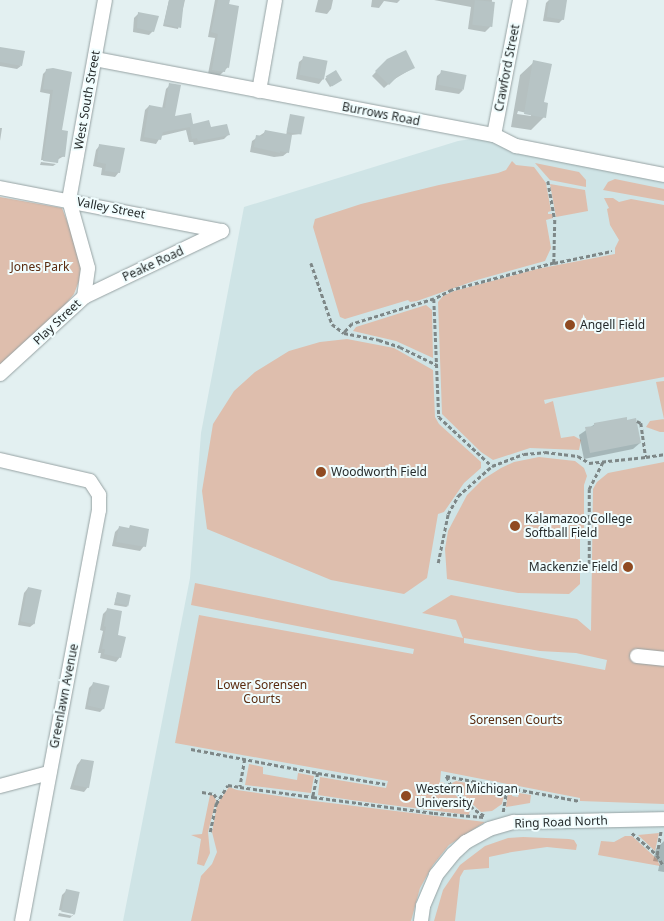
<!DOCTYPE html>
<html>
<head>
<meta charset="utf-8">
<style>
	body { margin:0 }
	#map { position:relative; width:664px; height:921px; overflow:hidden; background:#e3f0f1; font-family:"Noto Sans",sans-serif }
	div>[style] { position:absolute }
	.built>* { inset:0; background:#cfe4e6 }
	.green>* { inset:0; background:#debead }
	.shadow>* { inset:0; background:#0003 }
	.building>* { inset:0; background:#b7c4c5; transform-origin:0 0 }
	.path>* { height:2.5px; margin-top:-1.25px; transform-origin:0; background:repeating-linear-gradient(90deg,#7e8787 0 4px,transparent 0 6.5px) }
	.roads { filter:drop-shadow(0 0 1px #96a2a3) drop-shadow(0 0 1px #96a2a3) }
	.minor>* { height:14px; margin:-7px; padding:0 7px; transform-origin:7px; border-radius:7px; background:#fff }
	.dots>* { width:14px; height:14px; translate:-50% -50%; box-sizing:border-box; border:2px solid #f0fdfe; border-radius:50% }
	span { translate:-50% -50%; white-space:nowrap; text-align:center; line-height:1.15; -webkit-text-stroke:4px #f0fdfe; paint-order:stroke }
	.street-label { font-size:12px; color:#262b2b }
	.park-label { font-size:12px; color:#5a2b0f }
	.poi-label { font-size:12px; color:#262b2b }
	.left { translate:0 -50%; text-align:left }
	.right { translate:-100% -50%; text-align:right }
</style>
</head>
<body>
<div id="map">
	<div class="built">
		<i style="clip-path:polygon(494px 135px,664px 175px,664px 921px,123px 921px,190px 578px,201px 433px,244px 207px,458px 141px)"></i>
	</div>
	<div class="green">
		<i style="clip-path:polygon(512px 161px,516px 165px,534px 167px,546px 183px,551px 211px,548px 212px,548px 214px,552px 214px,553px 218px,546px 220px,551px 248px,545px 261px,477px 280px,417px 301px,410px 302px,408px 300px,345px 319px,340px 317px,313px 227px,315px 219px,361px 204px,439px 185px,498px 173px,506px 170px)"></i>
		<i style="clip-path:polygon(535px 163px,579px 172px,586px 180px,586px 187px,550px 180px)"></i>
		<i style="clip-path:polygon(615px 179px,664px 189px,664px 201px,603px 190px,608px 182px)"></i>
		<i style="clip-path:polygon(550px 184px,585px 190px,588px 211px,556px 217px)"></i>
		<i style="clip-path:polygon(0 197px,62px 208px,82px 260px,79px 281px,74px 294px,56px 316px,0 367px)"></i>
		<i style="clip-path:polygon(604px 198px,613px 198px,619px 202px,631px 199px,664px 205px,664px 377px,544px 400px,545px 404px,553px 401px,561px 438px,574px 436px,581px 440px,579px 450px,530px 448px,493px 460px,481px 452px,442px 414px,438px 302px,443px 296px,454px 291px,537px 269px,615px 254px,615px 248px,619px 240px,610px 225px,607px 209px,609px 208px)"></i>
		<i style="clip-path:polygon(426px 305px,432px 310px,433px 358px,396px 341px,353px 331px,356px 327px)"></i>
		<i style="clip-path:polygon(347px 339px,394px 348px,433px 370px,435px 417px,439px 424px,481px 462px,481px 468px,464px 483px,444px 512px,438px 514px,427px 578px,404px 594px,331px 580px,207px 529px,202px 491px,213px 424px,234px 391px,255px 372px,289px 351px,320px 342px)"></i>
		<i style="clip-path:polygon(664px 381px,664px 432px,660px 432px,646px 427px,650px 421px,664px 419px,656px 382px)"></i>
		<i style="clip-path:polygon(539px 457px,575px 461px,584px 468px,587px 476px,584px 485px,584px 529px,580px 534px,580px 584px,569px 594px,518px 593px,447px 579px,445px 549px,448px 531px,467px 495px,482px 480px,501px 468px,514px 462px)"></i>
		<i style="clip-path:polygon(evenodd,664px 462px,664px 804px,580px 801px,580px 798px,441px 771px,440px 782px,443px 782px,470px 810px,469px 815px,351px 800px,318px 795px,320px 777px,386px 788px,388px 781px,175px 743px,199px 615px,413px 654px,414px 649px,191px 605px,195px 583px,463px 638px,456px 620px,422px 613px,451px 595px,577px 619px,591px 631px,593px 489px,597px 482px,608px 473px,664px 462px,464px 638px,540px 651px,576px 653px,607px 660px,605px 670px,464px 643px,464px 638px)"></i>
		<i style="clip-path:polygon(249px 764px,263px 767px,263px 774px,297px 780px,298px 773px,314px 776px,311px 793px,245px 785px)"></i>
		<i style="clip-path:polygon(456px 781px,505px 790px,502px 804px,492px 811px,481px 812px,453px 786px,452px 783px)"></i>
		<i style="clip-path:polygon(229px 787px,237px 790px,314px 801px,485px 822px,449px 845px,433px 865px,420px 888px,411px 921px,191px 921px,201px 876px,212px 864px,217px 852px,212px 832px,217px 804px)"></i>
		<i style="clip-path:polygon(508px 791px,512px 791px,512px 796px,518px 797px,519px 793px,531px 795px,530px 803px,506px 807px)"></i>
		<i style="clip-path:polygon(210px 795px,213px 795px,216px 800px,208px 832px,210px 853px,204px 866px,197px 864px,201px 839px,191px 835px,202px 834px)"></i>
		<i style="clip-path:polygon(659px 833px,655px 851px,638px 835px)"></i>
		<i style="clip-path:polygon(625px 836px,632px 836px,657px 859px,660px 866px,598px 855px,601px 841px,614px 842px)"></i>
		<i style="clip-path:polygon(523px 837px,569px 839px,574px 840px,577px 845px,576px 850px,547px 847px,512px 852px,489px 857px,489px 868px,464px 870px,460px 877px,455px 921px,434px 921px,443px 890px,460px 865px,485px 846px,508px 838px)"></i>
	</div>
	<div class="shadow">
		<i style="clip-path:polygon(169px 0,185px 0,178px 29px,163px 26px)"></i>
		<i style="clip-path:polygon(215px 0,229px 0,228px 67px,219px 76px,208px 74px,215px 38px,208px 37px)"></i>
		<i style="clip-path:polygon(318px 0,333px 0,331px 9px,327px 14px,315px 12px)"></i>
		<i style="clip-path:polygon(372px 0,400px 0,397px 3px,384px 1px,379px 8px,371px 7px)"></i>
		<i style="clip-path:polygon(434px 0,492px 0,490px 27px,485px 32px,468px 29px,471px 7px)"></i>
		<i style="clip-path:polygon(549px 0,560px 0,563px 19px,559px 23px,543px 21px,546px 3px)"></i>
		<i style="clip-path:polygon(139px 13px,153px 31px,149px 35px,133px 32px,134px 18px)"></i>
		<i style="clip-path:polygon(0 52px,21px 66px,17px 69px,0 66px)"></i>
		<i style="clip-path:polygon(304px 58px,323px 79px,319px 84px,296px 79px,299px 62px)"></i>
		<i style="clip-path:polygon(387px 60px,413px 68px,393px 80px,384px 88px,372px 76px)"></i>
		<i style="clip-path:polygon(evenodd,534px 62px,544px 117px,531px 130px,511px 127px,520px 75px,534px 62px,518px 111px,531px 114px,531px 116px,517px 114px,518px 111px)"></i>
		<i style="clip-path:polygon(47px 70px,71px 73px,61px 132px,64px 156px,57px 160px,56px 164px,56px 161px,41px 160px,50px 94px,40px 92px,43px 74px)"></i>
		<i style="clip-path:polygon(442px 72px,463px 90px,459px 94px,435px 90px,437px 76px)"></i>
		<i style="clip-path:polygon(327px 77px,341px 80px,330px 87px,325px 79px)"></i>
		<i style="clip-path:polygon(170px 85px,174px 118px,228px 135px,224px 139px,194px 145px,193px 142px,189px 142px,186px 130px,161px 136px,156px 144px,140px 141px,145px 110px,149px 106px,162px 109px,166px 89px)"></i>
		<i style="clip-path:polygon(291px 115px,301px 134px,291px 135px,288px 152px,283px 156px,274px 157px,250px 152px,252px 141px,265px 132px,286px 135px)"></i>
		<i style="clip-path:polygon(0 128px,2px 128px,0 141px)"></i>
		<i style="clip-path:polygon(100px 145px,119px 172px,115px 177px,101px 175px,102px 168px,93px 166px,96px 150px)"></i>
		<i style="clip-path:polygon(41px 162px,56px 164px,53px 166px,40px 165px)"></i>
		<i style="clip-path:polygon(595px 424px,640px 443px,633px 449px,584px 459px,579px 435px)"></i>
		<i style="clip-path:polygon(119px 528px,144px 546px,140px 551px,112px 546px,115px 532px)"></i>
		<i style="clip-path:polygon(28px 588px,35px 623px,30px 627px,18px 625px,24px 593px)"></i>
		<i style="clip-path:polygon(117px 594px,128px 606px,126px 607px,114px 605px)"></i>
		<i style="clip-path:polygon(107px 610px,116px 636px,120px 657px,116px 662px,100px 658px,101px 653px,98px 653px,103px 631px,100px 630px,103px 614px)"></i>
		<i style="clip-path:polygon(93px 684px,104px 708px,100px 712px,85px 709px,89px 688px)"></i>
		<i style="clip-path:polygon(81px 760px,88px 787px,84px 792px,70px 789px,77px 765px)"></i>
		<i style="clip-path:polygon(664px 841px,664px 872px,658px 871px,660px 862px,653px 861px,656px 849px)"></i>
		<i style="clip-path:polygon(67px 890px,74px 914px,70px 918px,58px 916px,59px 913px,73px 916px,73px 913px,59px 910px,62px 895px)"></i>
	</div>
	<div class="building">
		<i style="clip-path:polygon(169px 0,184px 0,181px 28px,164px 24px)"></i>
		<i style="clip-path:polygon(218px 0,230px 0,229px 4px,239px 6px,229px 68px,226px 67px,225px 72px,212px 70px,218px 34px,211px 32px)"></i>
		<i style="left:475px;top:0;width:20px;height:25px;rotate:6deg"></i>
		<i style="clip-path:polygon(549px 0,567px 0,564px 20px,547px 17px)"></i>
		<i style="clip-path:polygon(138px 12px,159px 16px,154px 32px,137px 28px)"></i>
		<i style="clip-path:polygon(0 47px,25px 51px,22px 66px,0 62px)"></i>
		<i style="clip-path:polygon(406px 50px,415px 68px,398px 76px,389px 85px,375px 71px,387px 59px)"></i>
		<i style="left:303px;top:56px;width:25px;height:19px;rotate:11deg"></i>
		<i style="clip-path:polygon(533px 60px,552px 64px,544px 102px,548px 103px,546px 118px,524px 114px)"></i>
		<i style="clip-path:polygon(53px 68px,72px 72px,62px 130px,68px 131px,65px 157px,59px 156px,58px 163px,43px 161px,53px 90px,43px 89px,46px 69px)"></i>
		<i style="left:336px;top:70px;width:12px;height:12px;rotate:59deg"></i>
		<i style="left:441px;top:70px;width:26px;height:15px;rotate:11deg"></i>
		<i style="clip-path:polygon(169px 83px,181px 85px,175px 116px,191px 113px,193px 124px,209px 120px,211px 127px,227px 124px,230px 135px,198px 141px,197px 138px,192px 139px,190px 127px,163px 132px,161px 140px,144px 137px,149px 105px,165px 108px)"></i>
		<i style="left:290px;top:114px;width:15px;height:18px;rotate:11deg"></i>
		<i style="clip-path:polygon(265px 130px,292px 135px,289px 153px,280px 151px,280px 153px,254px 147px,256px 135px,263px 136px)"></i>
		<i style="clip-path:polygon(99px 144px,125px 148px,120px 173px,105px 171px,106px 164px,97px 162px)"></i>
		<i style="clip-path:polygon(627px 417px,627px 420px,636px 418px,641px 443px,590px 453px,585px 427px,594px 426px,594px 423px)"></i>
		<i style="clip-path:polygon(130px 525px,149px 529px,146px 547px,116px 542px,119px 526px,129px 528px)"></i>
		<i style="left:28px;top:587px;width:14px;height:35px;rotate:12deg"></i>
		<i style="left:117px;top:592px;width:14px;height:11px;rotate:12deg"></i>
		<i style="clip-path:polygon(107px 608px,122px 611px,118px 635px,126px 637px,121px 658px,104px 654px,105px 649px,102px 649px,106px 627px,104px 626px)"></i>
		<i style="left:93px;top:682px;width:17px;height:24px;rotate:13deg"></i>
		<i style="clip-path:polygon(81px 759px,94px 761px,89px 788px,74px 785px)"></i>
		<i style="left:66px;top:889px;width:14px;height:23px;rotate:12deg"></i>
	</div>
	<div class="path">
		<i style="left:548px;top:181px;width:40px;rotate:80deg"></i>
		<i style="left:555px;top:220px;width:43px;rotate:91.3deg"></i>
		<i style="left:554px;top:263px;width:106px;rotate:165.2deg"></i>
		<i style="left:452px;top:290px;width:20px;rotate:153deg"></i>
		<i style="left:434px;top:299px;width:118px;rotate:87.6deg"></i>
		<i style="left:439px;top:417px;width:72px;rotate:42.8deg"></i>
		<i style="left:492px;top:466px;width:34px;rotate:-21deg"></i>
		<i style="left:524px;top:454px;width:21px;rotate:-5deg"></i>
		<i style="left:545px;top:452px;width:33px;rotate:7deg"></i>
		<i style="left:578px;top:456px;width:13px;rotate:32deg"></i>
		<i style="left:589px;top:463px;width:57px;rotate:-6deg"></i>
		<i style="left:311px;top:263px;width:65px;rotate:71deg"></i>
		<i style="left:332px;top:324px;width:15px;rotate:37deg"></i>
		<i style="left:554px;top:263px;width:59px;rotate:-11.7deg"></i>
		<i style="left:434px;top:299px;width:86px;rotate:163deg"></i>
		<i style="left:352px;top:324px;width:12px;rotate:132deg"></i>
		<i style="left:344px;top:333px;width:36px;rotate:11deg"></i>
		<i style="left:379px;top:340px;width:22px;rotate:18deg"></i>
		<i style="left:400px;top:347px;width:41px;rotate:25.9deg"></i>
		<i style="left:637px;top:421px;width:4px;rotate:27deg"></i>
		<i style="left:641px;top:423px;width:34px;rotate:82deg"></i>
		<i style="left:646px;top:457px;width:18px;rotate:-9deg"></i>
		<i style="left:438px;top:563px;width:50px;rotate:-78.5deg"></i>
		<i style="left:448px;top:514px;width:21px;rotate:-61deg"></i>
		<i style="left:458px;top:496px;width:45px;rotate:-41.4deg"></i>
		<i style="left:589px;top:564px;width:75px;rotate:-90deg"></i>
		<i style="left:589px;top:489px;width:31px;rotate:-63deg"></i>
		<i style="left:191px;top:749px;width:129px;rotate:10.7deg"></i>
		<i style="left:318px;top:773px;width:25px;rotate:102deg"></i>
		<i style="left:313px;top:797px;width:122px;rotate:7.5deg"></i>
		<i style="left:434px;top:813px;width:50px;rotate:4.6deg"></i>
		<i style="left:245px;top:759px;width:28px;rotate:100deg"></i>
		<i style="left:240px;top:787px;width:74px;rotate:7.8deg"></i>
		<i style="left:318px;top:773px;width:68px;rotate:9.3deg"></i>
		<i style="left:202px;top:792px;width:12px;rotate:9deg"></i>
		<i style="left:214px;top:794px;width:7px;rotate:56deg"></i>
		<i style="left:503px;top:812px;width:25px;rotate:-81deg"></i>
		<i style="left:484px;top:816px;width:13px;rotate:-148deg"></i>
		<i style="left:473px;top:809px;width:32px;rotate:-134deg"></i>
		<i style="left:451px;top:786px;width:11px;rotate:-117deg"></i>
		<i style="left:446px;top:776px;width:136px;rotate:10.6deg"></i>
		<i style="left:210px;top:832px;width:29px;rotate:-78deg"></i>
		<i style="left:216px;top:804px;width:22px;rotate:-58deg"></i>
		<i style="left:228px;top:785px;width:12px;rotate:9deg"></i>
		<i style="left:632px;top:833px;width:33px;rotate:41deg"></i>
		<i style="left:657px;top:855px;width:12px;rotate:59deg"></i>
		<i style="left:657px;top:855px;width:24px;rotate:-81deg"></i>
	</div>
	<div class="roads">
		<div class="minor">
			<i style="left:95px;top:59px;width:406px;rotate:10.8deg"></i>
			<i style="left:494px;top:135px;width:25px;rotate:27deg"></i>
			<i style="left:516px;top:146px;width:151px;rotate:11.1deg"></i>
			<i style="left:259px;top:91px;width:92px;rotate:-80deg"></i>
			<i style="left:494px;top:135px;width:137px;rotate:-79.1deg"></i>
			<i style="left:0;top:188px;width:226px;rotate:11deg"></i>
			<i style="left:84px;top:297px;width:153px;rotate:-25.6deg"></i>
			<i style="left:0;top:374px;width:114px;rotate:-42.5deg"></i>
			<i style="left:84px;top:297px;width:29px;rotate:-82deg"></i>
			<i style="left:88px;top:268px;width:71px;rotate:-105.6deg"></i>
			<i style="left:69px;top:200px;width:203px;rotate:-79.8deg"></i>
			<i style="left:0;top:460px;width:92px;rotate:13.1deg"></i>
			<i style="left:90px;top:481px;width:17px;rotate:57deg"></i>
			<i style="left:99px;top:495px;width:15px;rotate:90deg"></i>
			<i style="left:99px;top:510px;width:418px;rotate:100.6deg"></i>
			<i style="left:637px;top:656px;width:27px;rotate:6deg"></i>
			<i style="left:0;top:786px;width:51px;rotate:-14.9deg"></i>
			<i style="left:421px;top:921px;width:15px;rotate:-82deg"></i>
			<i style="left:423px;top:906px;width:34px;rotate:-67deg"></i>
			<i style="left:436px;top:875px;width:27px;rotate:-51deg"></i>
			<i style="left:453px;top:854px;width:18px;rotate:-43deg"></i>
			<i style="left:466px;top:842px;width:26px;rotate:-29deg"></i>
			<i style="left:489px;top:829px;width:26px;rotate:-16deg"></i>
			<i style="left:514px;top:822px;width:150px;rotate:-1.1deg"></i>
		</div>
	</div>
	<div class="dots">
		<i style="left:570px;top:325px;background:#8f4a21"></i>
		<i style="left:321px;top:472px;background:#8f4a21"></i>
		<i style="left:515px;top:526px;background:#8f4a21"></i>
		<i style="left:628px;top:567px;background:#8f4a21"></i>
		<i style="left:406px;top:796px;background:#8f4a21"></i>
	</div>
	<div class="street-label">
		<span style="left:507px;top:68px;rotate:-79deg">Crawford Street</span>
		<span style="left:87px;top:100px;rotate:-80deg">West South Street</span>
		<span style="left:381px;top:114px;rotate:11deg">Burrows Road</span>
		<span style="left:111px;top:208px;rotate:11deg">Valley Street</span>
		<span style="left:153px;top:264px;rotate:-25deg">Peake Road</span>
		<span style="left:57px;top:322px;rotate:-43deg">Play Street</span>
		<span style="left:64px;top:696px;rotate:-79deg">Greenlawn Avenue</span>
		<span style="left:561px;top:822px;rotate:-2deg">Ring Road North</span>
	</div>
	<div class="park-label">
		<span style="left:40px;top:267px">Jones Park</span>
		<span style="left:262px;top:692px">Lower Sorensen<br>Courts</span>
		<span style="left:516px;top:720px">Sorensen Courts</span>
	</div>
	<div class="poi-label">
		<span class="left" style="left:580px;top:325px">Angell Field</span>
		<span class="left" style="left:331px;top:472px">Woodworth Field</span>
		<span class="left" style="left:525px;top:526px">Kalamazoo College<br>Softball Field</span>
		<span class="right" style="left:618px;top:567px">Mackenzie Field</span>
		<span class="left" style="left:416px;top:796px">Western Michigan<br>University</span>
	</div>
</div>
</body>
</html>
